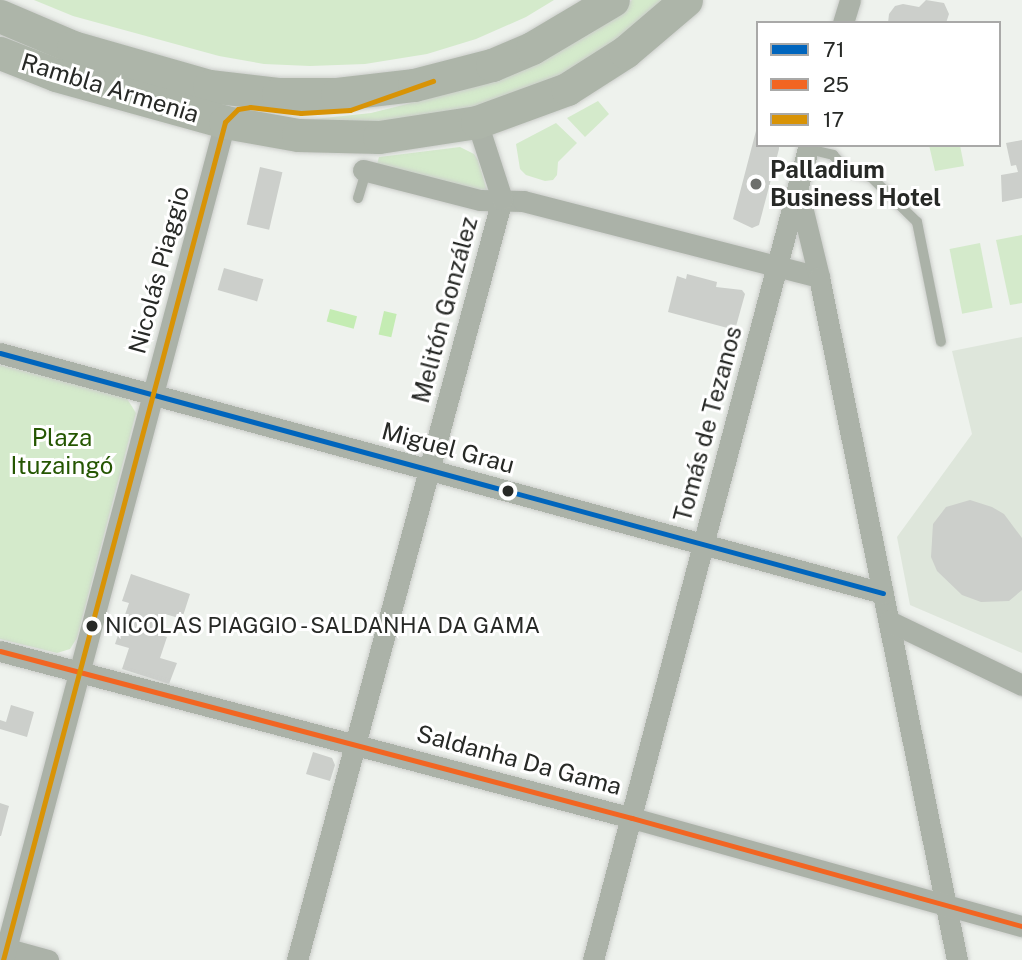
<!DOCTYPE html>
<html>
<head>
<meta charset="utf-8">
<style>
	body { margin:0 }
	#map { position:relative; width:1022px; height:960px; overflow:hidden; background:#eef2ed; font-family:"Public Sans",sans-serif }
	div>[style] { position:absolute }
	.built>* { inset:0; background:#dee6db }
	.green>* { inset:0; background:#d4eacb; transform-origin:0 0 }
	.water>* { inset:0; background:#c4ecb3; transform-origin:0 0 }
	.building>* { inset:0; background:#cccfcb; transform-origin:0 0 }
	.roads { filter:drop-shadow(0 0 2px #cbcdca) drop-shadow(0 0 2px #cbcdca) }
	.service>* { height:10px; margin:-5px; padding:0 5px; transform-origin:5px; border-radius:5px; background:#abb2a8 }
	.minor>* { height:21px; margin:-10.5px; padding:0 10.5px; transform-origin:10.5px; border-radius:10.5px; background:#abb2a8 }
	.primary>* { height:33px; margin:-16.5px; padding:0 16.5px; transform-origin:16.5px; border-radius:16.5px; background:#adb5a9 }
	.bus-1>* { height:5px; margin:-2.5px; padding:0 2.5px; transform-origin:2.5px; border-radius:2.5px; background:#0065bd }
	.bus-2>* { height:5px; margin:-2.5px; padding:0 2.5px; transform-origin:2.5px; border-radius:2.5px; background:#f26522 }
	.bus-3>* { height:5px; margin:-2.5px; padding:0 2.5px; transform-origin:2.5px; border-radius:2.5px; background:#d89306 }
	.dots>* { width:19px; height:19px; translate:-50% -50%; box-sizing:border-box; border:4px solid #fff; border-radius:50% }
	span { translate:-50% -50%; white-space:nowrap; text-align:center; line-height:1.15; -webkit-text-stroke:6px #fff; paint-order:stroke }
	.bus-label { font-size:22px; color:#272926 }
	.left { translate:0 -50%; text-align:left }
	.street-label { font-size:24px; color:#272926 }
	.poi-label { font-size:24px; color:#272926; font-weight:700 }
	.park-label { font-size:24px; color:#255602 }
	.legend { position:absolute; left:756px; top:21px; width:245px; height:126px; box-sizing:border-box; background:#fff; border:2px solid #a9a9a8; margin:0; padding:9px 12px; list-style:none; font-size:21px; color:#272926 }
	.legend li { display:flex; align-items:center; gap:14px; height:35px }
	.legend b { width:35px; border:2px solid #a9a9a8 }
</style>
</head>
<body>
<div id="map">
	<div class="built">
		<i style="clip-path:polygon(1022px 337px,1022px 653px,910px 605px,897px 537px,972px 434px,952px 351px)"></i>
	</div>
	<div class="green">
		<i style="clip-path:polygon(34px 0,554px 0,526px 17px,476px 39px,427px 54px,365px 64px,310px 66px,264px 64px,219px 56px,73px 16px)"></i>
		<i style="clip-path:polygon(632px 0,664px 0,629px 32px,537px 89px,432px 122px,306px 120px,371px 113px,467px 89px,503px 76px,586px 35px)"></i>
		<i style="clip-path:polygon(598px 101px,609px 114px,585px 137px,567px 118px)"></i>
		<i style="clip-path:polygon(556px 123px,577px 143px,558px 162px,557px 175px,553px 180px,545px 181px,526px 175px,520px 169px,516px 144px)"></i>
		<i style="clip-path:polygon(929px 145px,960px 145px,964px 166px,935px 171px)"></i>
		<i style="clip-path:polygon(460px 147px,474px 154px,478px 160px,487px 191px,376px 168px,379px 157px)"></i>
		<i style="clip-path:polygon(1022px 235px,1022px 303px,1010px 305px,996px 240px)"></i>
		<i style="left:980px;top:243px;width:66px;height:31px;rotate:79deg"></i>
		<i style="clip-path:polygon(0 365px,126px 397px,136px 413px,77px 638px,70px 649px,57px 653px,0 639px)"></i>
	</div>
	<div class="water">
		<i style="left:330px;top:309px;width:28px;height:13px;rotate:15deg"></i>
		<i style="left:384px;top:311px;width:13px;height:24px;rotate:13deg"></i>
	</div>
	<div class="building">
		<i style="clip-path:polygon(926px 0,944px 3px,949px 14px,946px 23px,888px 23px,889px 14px,895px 6px,903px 4px,919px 7px)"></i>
		<i style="clip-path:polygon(757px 127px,758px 145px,779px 145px,779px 149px,759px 225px,752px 228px,733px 219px)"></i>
		<i style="clip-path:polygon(1022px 140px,1022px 198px,1002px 202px,1001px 175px,1018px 172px,1016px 165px,1011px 166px,1006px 143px)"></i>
		<i style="left:260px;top:167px;width:23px;height:59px;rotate:13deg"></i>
		<i style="left:224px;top:268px;width:41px;height:23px;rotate:16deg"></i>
		<i style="clip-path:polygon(687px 274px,717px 282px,716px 287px,742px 290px,745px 294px,735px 330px,668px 312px,677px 276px,686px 279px)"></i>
		<i style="clip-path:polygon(970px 500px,992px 507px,1004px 514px,1022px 538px,1022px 590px,1009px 601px,981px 602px,962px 595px,937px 571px,931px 557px,933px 524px,946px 507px)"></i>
		<i style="clip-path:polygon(131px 574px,190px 594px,182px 619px,165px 614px,158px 634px,167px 637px,160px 658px,177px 663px,169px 684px,122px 669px,129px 648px,115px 644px,129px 603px,122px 601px)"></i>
		<i style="clip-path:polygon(11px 705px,34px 712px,27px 737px,0 729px,0 720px,6px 722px)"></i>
		<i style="clip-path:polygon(313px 752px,332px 758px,335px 765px,330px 781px,306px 774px)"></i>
		<i style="clip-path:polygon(0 803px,9px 806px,1px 836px,0 836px)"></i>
	</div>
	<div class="roads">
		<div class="service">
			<i style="left:808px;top:149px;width:26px;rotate:13deg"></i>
			<i style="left:833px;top:155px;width:23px;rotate:47deg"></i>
			<i style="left:849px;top:172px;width:23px;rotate:13deg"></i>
			<i style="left:871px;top:177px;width:64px;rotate:44.4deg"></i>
			<i style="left:917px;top:222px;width:122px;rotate:78.7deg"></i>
			<i style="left:358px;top:198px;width:28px;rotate:-73deg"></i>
		</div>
		<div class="minor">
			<i style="left:843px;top:23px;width:24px;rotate:-73deg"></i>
			<i style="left:363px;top:170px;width:121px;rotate:14.4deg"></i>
			<i style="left:480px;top:200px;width:43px;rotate:1.3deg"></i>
			<i style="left:523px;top:201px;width:306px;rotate:14.4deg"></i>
			<i style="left:798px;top:190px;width:89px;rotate:76.4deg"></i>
			<i style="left:819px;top:277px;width:697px;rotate:78.58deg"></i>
			<i style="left:0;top:353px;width:915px;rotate:15.21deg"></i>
			<i style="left:889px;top:621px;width:148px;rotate:25.7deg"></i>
			<i style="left:0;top:651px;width:654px;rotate:14.8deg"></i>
			<i style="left:632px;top:818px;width:405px;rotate:15.5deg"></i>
			<i style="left:0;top:947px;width:50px;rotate:15.2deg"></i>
			<i style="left:3px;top:960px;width:867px;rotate:-75.16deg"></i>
			<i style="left:297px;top:960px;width:788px;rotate:-74.92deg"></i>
			<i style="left:502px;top:199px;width:81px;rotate:-108deg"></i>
			<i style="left:593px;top:960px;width:843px;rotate:-75.16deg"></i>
		</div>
		<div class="primary">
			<i style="left:0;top:16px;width:79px;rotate:23deg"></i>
			<i style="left:73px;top:47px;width:141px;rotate:16deg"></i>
			<i style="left:209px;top:86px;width:69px;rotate:6.6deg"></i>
			<i style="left:278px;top:94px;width:59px"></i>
			<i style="left:337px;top:94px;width:78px;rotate:-6.7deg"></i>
			<i style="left:414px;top:85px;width:81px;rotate:-14.4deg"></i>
			<i style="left:492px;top:65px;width:43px;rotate:-23deg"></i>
			<i style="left:532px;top:48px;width:94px;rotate:-30.7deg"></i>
			<i style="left:0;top:53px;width:60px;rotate:21.4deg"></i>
			<i style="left:56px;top:75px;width:175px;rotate:15.5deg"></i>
			<i style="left:225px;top:122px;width:74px;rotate:10.1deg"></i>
			<i style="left:298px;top:135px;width:81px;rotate:1.4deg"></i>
			<i style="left:379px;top:137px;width:99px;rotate:-8.7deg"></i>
			<i style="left:477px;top:122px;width:96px;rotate:-20.1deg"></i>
			<i style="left:567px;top:89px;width:69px;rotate:-32.5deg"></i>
			<i style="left:625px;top:52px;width:80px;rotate:-40.4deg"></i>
		</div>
	</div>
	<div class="bus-1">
		<i style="left:0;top:353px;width:915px;rotate:15.21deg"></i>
	</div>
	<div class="bus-2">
		<i style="left:0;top:651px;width:654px;rotate:14.8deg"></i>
		<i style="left:632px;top:818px;width:405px;rotate:15.5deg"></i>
	</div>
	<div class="bus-3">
		<i style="left:3px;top:960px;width:867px;rotate:-75.16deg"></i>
		<i style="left:225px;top:122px;width:18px;rotate:-45deg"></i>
		<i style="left:238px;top:109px;width:12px;rotate:-9deg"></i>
		<i style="left:250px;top:107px;width:51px;rotate:6.7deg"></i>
		<i style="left:301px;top:113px;width:49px;rotate:-3.5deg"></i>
		<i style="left:350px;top:110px;width:88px;rotate:-19.3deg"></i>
	</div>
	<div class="dots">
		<i style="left:756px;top:184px;background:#6d6f6c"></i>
		<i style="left:508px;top:491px;background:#272926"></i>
		<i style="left:92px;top:626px;background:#272926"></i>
	</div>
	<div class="bus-label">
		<span class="left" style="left:105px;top:626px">NICOLAS PIAGGIO - SALDANHA DA GAMA</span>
	</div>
	<div class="street-label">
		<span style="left:110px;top:88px;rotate:17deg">Rambla Armenia</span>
		<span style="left:159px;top:270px;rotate:-75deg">Nicolás Piaggio</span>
		<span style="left:445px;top:310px;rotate:-75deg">Melitón González</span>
		<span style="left:708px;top:424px;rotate:-75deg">Tomás de Tezanos</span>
		<span style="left:448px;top:448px;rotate:15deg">Miguel Grau</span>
		<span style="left:519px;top:760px;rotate:15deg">Saldanha Da Gama</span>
	</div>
	<div class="poi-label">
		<span class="left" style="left:770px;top:184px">Palladium<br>Business Hotel</span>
	</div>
	<div class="park-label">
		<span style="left:62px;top:452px">Plaza<br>Ituzaingó</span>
	</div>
	<ul class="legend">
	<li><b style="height:9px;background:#0065bd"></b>71</li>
	<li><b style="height:9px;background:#f26522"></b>25</li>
	<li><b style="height:9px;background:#d89306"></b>17</li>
	</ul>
</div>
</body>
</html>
